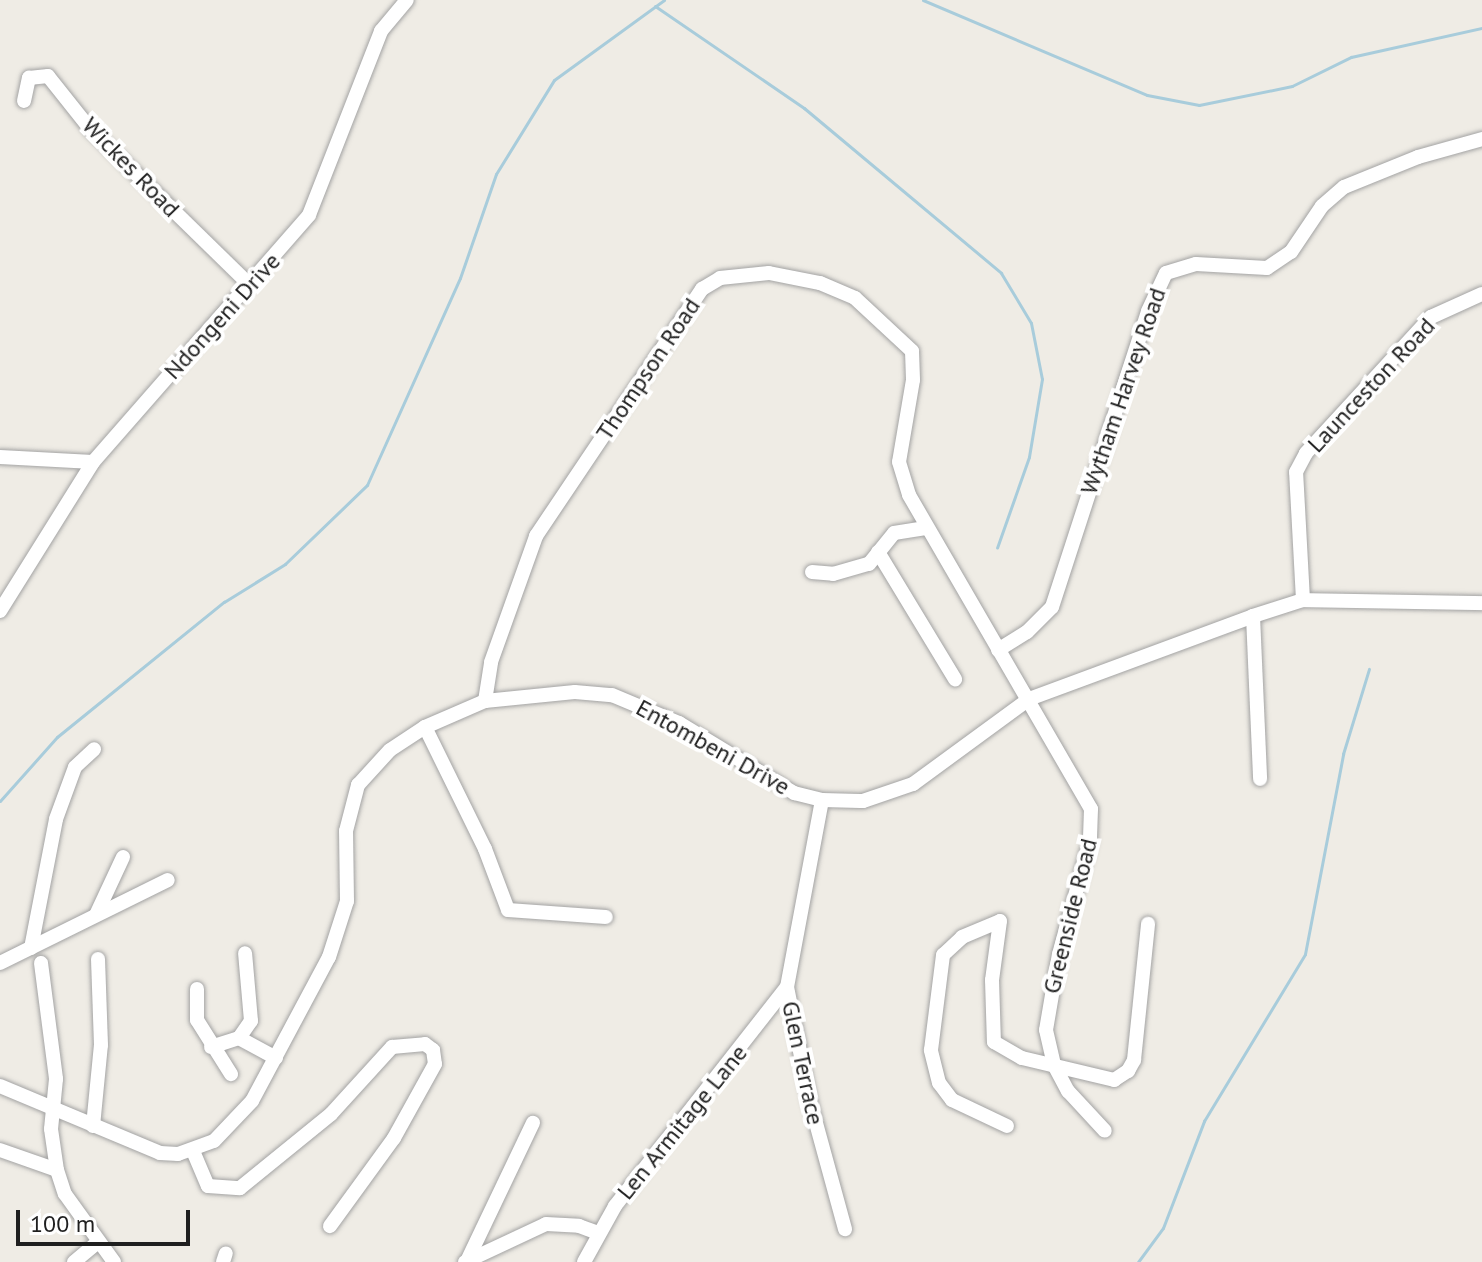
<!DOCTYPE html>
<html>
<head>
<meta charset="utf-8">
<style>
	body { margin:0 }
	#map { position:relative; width:1482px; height:1262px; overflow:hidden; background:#efece5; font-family:"PT Sans",sans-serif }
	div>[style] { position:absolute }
	.stream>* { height:3px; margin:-1.5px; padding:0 1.5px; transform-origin:1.5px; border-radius:1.5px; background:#a8ccdb }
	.roads { filter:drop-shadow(0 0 2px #a3a3a3) drop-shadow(0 0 2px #a3a3a3) }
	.minor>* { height:14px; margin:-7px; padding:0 7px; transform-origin:7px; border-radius:7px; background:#fff }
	span { translate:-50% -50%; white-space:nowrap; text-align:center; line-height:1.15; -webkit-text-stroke:8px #fff; paint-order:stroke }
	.street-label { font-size:24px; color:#1f1f1f }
	.scale { position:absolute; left:16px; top:1210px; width:174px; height:36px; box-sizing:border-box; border:4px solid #1f1f1f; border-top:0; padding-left:10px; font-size:24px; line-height:28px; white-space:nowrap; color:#1f1f1f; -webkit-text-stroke:6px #fff; paint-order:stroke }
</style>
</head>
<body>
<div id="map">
	<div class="stream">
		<i style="left:923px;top:0;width:243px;rotate:23deg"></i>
		<i style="left:1147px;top:95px;width:53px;rotate:10.9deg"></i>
		<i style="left:1199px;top:105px;width:95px;rotate:-11.5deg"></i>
		<i style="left:1292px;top:86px;width:66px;rotate:-26.2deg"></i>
		<i style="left:1351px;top:57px;width:134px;rotate:-12.5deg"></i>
		<i style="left:655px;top:6px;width:181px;rotate:34.4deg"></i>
		<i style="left:804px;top:108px;width:257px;rotate:39.9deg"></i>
		<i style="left:1001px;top:273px;width:58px;rotate:59deg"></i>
		<i style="left:1031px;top:323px;width:57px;rotate:78.9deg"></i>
		<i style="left:1042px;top:379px;width:79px;rotate:99.5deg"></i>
		<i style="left:1029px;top:457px;width:96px;rotate:109.4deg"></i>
		<i style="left:0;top:801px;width:86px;rotate:-48.3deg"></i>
		<i style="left:57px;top:737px;width:215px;rotate:-39deg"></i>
		<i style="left:224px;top:602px;width:72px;rotate:-31.9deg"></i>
		<i style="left:285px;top:564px;width:114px;rotate:-43.9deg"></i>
		<i style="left:367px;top:485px;width:227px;rotate:-65.8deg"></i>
		<i style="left:460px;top:278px;width:110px;rotate:-70.9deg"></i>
		<i style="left:496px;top:174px;width:110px;rotate:-58.3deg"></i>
		<i style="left:554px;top:80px;width:136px;rotate:-36deg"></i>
		<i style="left:1138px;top:1262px;width:42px;rotate:-53.7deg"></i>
		<i style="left:1163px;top:1228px;width:115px;rotate:-69deg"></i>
		<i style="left:1204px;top:1121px;width:195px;rotate:-58.8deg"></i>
		<i style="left:1305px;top:954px;width:204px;rotate:-79.2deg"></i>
		<i style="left:1343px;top:754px;width:89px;rotate:-73deg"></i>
	</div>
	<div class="roads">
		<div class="minor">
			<i style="left:24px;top:101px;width:24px;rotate:-78deg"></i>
			<i style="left:29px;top:78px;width:19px;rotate:-6deg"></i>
			<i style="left:48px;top:76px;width:69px;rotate:51.5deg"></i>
			<i style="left:91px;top:130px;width:222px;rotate:44.3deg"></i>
			<i style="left:0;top:457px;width:93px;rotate:3.1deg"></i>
			<i style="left:878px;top:552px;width:149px;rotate:58.8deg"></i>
			<i style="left:812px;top:572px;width:21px;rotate:5deg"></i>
			<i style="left:833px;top:574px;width:37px;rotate:-16deg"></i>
			<i style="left:869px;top:564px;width:40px;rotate:-51deg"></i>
			<i style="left:894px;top:533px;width:32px;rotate:-9deg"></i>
			<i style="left:1303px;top:600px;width:128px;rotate:-93.1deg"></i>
			<i style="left:1296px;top:472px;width:21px;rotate:-62deg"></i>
			<i style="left:1306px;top:453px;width:185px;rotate:-47.4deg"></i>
			<i style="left:1431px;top:317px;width:56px;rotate:-24.3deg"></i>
			<i style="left:0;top:611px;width:176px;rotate:-58deg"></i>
			<i style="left:93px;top:462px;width:328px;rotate:-48.8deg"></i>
			<i style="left:309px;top:215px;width:198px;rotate:-68.6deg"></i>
			<i style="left:381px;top:31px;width:40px;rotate:-50deg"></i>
			<i style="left:1253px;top:616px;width:163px;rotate:87.5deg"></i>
			<i style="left:998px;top:650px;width:34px;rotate:-32deg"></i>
			<i style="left:1027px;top:632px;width:35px;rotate:-45deg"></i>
			<i style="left:1052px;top:607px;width:311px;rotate:-72deg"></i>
			<i style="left:1148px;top:311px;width:42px;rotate:-64.7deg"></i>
			<i style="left:1166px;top:273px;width:31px;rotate:-17deg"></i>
			<i style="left:1196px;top:264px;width:71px;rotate:3.2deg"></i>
			<i style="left:1267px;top:268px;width:29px;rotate:-34deg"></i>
			<i style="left:1291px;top:252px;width:55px;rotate:-56deg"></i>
			<i style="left:1322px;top:206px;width:29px;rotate:-41deg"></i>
			<i style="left:1344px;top:187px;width:80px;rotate:-22.1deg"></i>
			<i style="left:1418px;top:157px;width:66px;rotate:-15.7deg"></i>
			<i style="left:485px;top:701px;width:39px;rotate:-81deg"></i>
			<i style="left:491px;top:662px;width:134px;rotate:-70.3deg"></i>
			<i style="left:536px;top:536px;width:298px;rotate:-56.1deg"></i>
			<i style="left:702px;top:289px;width:21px;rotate:-31deg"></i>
			<i style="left:720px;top:278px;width:49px;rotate:-5.8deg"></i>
			<i style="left:769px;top:273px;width:52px;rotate:11.1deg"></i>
			<i style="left:820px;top:283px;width:38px;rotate:23deg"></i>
			<i style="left:855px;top:298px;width:78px;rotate:42.9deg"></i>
			<i style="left:912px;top:351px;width:29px;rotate:88deg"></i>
			<i style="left:913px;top:380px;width:83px;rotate:99.7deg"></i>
			<i style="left:899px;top:462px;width:34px;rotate:73deg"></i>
			<i style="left:909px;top:495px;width:363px;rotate:59.9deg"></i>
			<i style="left:1091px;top:809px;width:32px;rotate:92deg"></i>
			<i style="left:1090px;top:841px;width:117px;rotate:105.3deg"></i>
			<i style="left:1059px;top:954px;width:77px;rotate:99.7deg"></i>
			<i style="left:1046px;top:1030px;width:36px;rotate:77deg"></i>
			<i style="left:1054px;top:1065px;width:30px;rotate:62deg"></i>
			<i style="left:1068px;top:1091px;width:54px;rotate:47.2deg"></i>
			<i style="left:425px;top:727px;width:136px;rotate:63.8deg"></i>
			<i style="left:485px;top:849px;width:65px;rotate:69.3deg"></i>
			<i style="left:508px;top:910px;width:98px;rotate:4.1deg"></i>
			<i style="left:822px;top:800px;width:190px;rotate:100.6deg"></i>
			<i style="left:787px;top:987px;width:116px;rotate:78.6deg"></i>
			<i style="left:810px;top:1101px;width:133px;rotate:74.7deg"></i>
			<i style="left:96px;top:915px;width:64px;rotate:-65deg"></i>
			<i style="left:31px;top:948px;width:131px;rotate:-79deg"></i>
			<i style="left:56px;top:819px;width:55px;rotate:-69.9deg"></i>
			<i style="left:75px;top:767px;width:26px;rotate:-43deg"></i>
			<i style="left:0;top:963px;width:187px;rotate:-26.3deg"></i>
			<i style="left:41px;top:963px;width:117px;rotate:82.6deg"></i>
			<i style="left:56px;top:1079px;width:50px;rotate:95.7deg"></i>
			<i style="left:51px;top:1129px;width:41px;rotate:81.7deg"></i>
			<i style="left:57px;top:1170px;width:25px;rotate:72deg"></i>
			<i style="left:65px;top:1194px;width:84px;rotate:54.2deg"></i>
			<i style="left:197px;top:989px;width:31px;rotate:90deg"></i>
			<i style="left:197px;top:1020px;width:64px;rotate:57.8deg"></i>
			<i style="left:239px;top:1038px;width:42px;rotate:28.4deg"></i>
			<i style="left:211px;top:1047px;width:29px;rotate:-18deg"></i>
			<i style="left:239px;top:1038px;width:21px;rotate:-55deg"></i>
			<i style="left:251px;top:1021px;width:68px;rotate:-95deg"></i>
			<i style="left:0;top:1086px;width:173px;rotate:22.7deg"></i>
			<i style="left:160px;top:1153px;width:18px;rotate:3deg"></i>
			<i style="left:178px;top:1154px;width:38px;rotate:-20deg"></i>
			<i style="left:214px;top:1141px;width:55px;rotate:-46.5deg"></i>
			<i style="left:252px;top:1101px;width:163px;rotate:-61.9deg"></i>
			<i style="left:329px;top:957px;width:59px;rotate:-72.2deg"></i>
			<i style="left:347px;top:901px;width:70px;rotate:-90.8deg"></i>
			<i style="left:346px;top:831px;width:48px;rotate:-75.4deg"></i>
			<i style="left:358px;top:785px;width:47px;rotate:-47.6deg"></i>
			<i style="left:390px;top:750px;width:42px;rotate:-33.3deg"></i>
			<i style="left:425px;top:727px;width:65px;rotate:-23.4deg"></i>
			<i style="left:485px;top:701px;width:90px;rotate:-5.7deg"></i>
			<i style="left:575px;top:692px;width:37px;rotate:5deg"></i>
			<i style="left:612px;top:695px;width:73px;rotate:22.7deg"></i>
			<i style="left:679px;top:723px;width:135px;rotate:31.3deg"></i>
			<i style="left:794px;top:793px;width:29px;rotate:14deg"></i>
			<i style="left:822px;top:800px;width:41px;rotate:1.4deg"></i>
			<i style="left:863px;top:801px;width:53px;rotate:-18.8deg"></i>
			<i style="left:913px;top:784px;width:144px;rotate:-36.2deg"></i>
			<i style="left:1029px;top:699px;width:239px;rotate:-20.3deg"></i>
			<i style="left:1253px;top:616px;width:52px;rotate:-17.7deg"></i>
			<i style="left:1303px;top:600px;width:179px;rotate:1deg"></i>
			<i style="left:93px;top:1126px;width:81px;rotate:-84.4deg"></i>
			<i style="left:101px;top:1045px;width:86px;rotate:-92deg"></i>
			<i style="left:1007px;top:1126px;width:61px;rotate:-154.7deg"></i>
			<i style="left:952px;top:1100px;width:21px;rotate:-127deg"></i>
			<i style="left:939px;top:1083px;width:34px;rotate:-104deg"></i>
			<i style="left:931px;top:1050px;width:96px;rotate:-82.8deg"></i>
			<i style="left:943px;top:955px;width:26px;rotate:-43deg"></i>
			<i style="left:962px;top:937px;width:41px;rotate:-22.8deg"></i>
			<i style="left:1000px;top:921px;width:60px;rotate:97.7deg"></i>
			<i style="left:992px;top:980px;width:62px;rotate:88.2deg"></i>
			<i style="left:994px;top:1042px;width:32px;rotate:30deg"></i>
			<i style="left:1022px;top:1058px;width:95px;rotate:13.4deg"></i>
			<i style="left:1114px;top:1080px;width:17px;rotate:-33deg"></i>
			<i style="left:1128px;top:1071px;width:13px;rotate:-61deg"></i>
			<i style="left:1134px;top:1060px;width:137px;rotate:-84.1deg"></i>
			<i style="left:0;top:1150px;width:60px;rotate:19.3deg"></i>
			<i style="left:193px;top:1151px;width:38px;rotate:67deg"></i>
			<i style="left:208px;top:1186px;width:32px;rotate:4deg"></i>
			<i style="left:240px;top:1188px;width:117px;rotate:-39.1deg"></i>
			<i style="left:331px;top:1114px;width:91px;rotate:-47.7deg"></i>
			<i style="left:392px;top:1047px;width:33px;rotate:-5deg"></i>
			<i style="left:425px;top:1044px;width:10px;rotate:37deg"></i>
			<i style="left:433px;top:1050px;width:14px;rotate:82deg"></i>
			<i style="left:435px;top:1064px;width:85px;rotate:119deg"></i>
			<i style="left:394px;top:1138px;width:109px;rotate:126deg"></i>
			<i style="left:468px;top:1259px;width:151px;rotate:-64.5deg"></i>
			<i style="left:74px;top:1262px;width:31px;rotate:-40deg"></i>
			<i style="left:223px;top:1262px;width:9px;rotate:-72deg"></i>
			<i style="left:465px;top:1262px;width:89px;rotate:-25.1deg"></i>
			<i style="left:546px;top:1224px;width:33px;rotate:3deg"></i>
			<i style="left:579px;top:1226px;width:20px;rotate:20deg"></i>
			<i style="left:584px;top:1262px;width:64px;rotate:-61deg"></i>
			<i style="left:615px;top:1206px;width:278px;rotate:-51.9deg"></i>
		</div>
	</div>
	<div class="street-label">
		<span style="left:131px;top:167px;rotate:46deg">Wickes Road</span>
		<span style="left:222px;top:316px;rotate:-48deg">Ndongeni Drive</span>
		<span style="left:648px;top:369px;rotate:-56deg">Thompson Road</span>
		<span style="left:1371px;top:385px;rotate:-47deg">Launceston Road</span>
		<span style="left:1123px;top:391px;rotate:-71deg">Wytham Harvey Road</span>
		<span style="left:713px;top:747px;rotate:29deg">Entombeni Drive</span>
		<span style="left:1070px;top:916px;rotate:-76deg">Greenside Road</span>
		<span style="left:803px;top:1063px;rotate:78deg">Glen Terrace</span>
		<span style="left:682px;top:1122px;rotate:-51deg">Len Armitage Lane</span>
	</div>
	<div class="scale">100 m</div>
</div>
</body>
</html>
